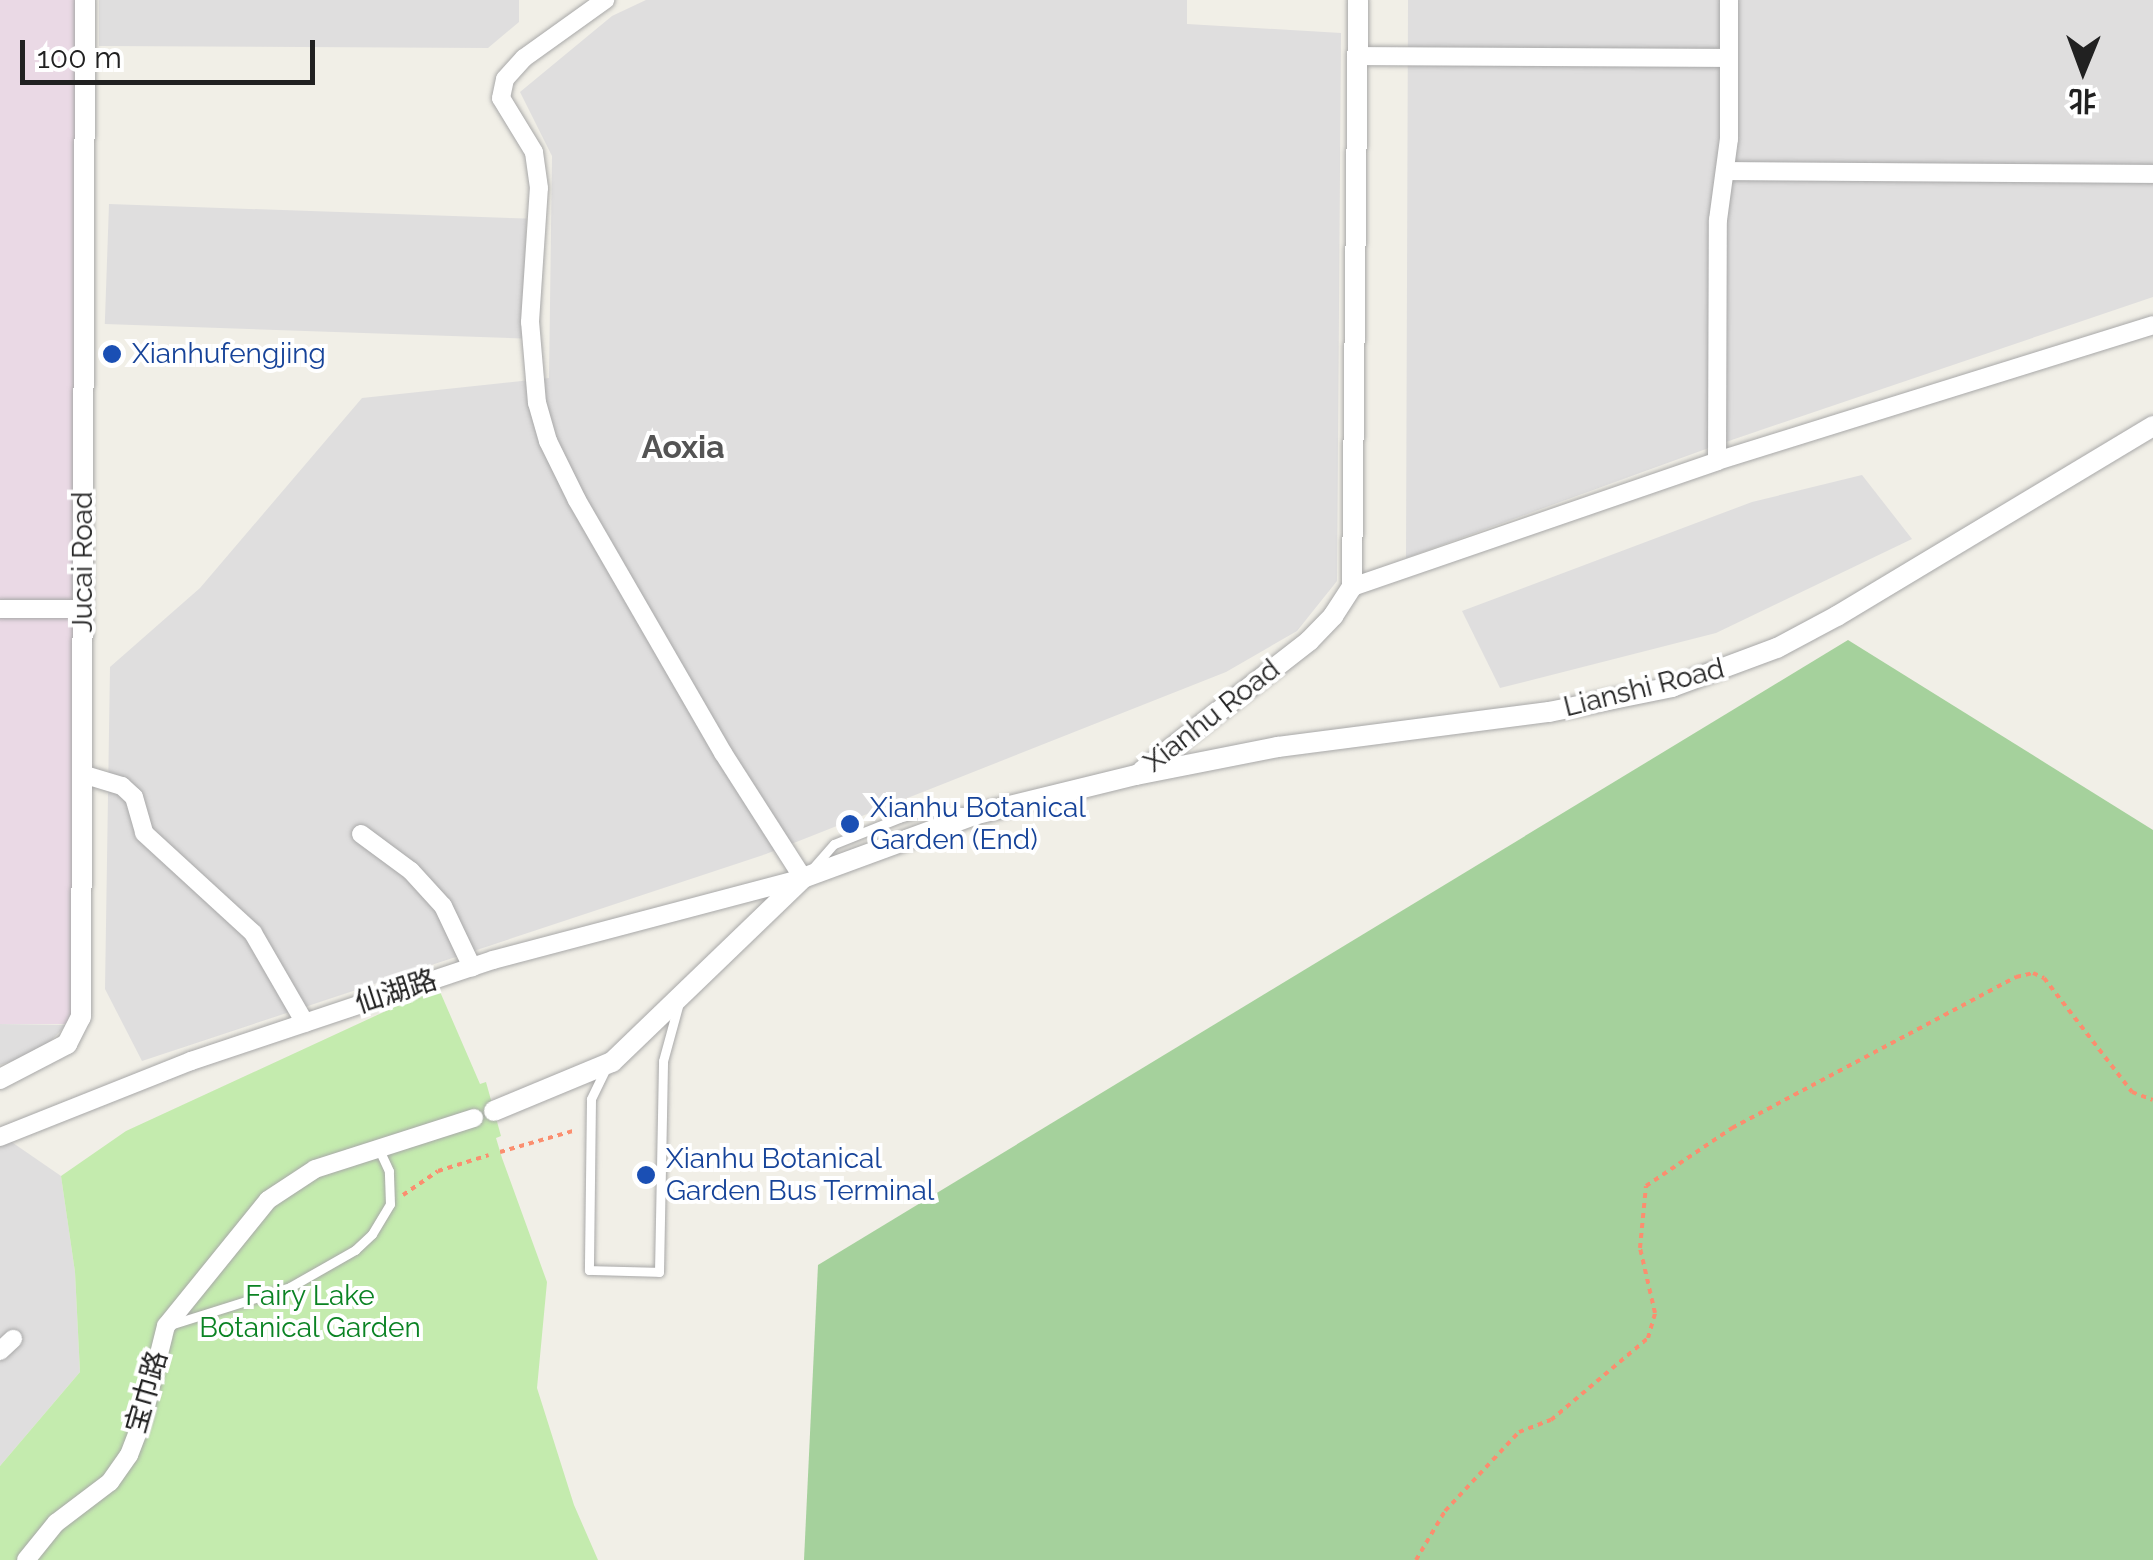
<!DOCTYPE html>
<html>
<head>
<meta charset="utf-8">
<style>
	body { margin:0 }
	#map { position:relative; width:2153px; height:1560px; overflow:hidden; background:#f1efe7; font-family:Raleway,"Noto Sans SC",sans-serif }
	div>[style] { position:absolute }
	.residential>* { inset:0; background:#dfdede; transform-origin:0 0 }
	.industrial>* { inset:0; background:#ead9e5; transform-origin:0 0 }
	.grass>* { inset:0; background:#c4ebae }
	.forest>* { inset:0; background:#a5d19c }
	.path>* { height:4px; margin-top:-2px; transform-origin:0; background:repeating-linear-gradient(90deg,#fb8e6f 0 5px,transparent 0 10px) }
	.roads { filter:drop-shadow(0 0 2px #a8a8a8) drop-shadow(0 0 2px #a8a8a8) }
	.service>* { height:9px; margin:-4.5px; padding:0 4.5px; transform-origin:4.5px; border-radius:4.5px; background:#fff }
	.minor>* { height:18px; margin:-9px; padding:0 9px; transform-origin:9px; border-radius:9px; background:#fff }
	.tertiary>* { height:20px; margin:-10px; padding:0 10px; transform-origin:10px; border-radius:10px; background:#fff }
	.dots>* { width:28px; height:28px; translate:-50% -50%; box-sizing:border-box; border:5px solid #fff; border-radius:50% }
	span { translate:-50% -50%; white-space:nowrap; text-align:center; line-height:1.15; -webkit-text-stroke:8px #fff; paint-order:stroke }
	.transit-label { font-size:28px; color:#164399 }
	.left { translate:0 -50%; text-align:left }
	.street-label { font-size:28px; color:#212121 }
	.park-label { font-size:28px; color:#0b8324 }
	.quarter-label { font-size:32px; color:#545454; font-weight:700 }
	.north { position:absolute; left:2033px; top:20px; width:100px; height:100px; -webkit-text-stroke:8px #fff; paint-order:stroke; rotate:181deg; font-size:28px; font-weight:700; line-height:40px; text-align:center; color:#212121 }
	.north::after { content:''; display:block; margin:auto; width:35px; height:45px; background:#212121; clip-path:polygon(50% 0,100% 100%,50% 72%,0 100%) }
	.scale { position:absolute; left:20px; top:40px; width:295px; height:45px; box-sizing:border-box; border:5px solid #212121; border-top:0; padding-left:12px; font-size:30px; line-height:35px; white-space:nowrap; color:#212121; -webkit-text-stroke:8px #fff; paint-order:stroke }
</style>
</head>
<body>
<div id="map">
	<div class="residential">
		<i style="clip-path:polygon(99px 0,519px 0,519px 22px,488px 48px,99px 46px)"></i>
		<i style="clip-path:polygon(646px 0,1187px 0,1187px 24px,1341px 33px,1337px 581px,1297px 631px,1226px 672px,766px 854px,142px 1061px,105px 989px,110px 667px,200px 588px,362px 398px,549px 378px,552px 156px,520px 92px,612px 16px)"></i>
		<i style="clip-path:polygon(1408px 0,2153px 0,2153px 297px,1717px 445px,1406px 558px)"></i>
		<i style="left:109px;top:204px;width:418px;height:120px;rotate:2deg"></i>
		<i style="clip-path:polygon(1862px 475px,1912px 539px,1716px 633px,1500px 688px,1462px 611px,1752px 502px)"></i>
		<i style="clip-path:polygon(0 1024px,66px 1025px,39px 1053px,0 1065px)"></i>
		<i style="clip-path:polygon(0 1134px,61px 1176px,75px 1272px,80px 1372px,0 1466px)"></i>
	</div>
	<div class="industrial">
		<i style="left:0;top:0;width:75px;height:1024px"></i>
	</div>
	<div class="grass">
		<i style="clip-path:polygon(438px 987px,480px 1084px,486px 1082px,501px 1136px,496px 1138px,502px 1158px,547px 1282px,537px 1388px,574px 1505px,598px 1560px,0 1560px,0 1466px,80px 1372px,75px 1272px,61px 1176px,126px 1131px)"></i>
	</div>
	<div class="forest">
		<i style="clip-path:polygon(1848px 640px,2153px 830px,2153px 1560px,804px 1560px,818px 1265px)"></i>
	</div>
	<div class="path">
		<i style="left:500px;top:1152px;width:79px;rotate:-16.1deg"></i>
		<i style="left:403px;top:1195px;width:42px;rotate:-34.4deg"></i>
		<i style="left:438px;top:1171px;width:53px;rotate:-17.4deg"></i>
		<i style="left:1416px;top:1560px;width:57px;rotate:-59.4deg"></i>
		<i style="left:1445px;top:1511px;width:108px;rotate:-46.9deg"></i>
		<i style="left:1519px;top:1432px;width:34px;rotate:-21deg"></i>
		<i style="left:1551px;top:1420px;width:127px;rotate:-40.2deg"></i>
		<i style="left:1648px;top:1338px;width:26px;rotate:-74deg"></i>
		<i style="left:1655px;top:1313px;width:67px;rotate:-103deg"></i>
		<i style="left:1640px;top:1248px;width:62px;rotate:-84.5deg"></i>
		<i style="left:1646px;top:1186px;width:104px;rotate:-34deg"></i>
		<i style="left:1732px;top:1128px;width:322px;rotate:-28deg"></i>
		<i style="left:2016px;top:977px;width:17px;rotate:-13deg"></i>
		<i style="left:2033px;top:973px;width:12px;rotate:24deg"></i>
		<i style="left:2044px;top:978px;width:144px;rotate:52.3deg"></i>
		<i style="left:2132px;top:1092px;width:22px;rotate:21deg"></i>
	</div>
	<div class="roads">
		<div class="service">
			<i style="left:812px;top:869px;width:33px;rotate:-49deg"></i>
			<i style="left:834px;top:844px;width:70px;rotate:-21.8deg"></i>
			<i style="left:899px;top:818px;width:26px;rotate:-16deg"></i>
			<i style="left:924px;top:811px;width:40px;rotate:1.4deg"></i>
			<i style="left:604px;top:1072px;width:30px;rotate:116deg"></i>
			<i style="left:591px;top:1099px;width:171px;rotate:90.7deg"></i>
			<i style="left:589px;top:1270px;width:70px;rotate:1.6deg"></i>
			<i style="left:659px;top:1272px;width:211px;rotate:-88.9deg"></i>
			<i style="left:663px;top:1061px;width:57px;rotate:-74.7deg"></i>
			<i style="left:173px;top:1324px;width:123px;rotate:-17.5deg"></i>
			<i style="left:290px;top:1287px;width:75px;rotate:-29.6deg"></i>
			<i style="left:355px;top:1250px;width:23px;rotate:-43deg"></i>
			<i style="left:372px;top:1234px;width:35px;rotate:-59deg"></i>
			<i style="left:390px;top:1204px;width:33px;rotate:-92deg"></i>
			<i style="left:389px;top:1171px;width:26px;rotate:-115deg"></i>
		</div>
		<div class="minor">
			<i style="left:1357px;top:56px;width:372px;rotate:0.3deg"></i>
			<i style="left:1726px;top:171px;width:427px;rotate:0.4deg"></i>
			<i style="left:1717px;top:461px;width:241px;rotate:-89.8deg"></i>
			<i style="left:1718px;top:220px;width:82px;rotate:-82.3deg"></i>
			<i style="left:1729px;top:139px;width:139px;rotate:-90deg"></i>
			<i style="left:1352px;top:587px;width:386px;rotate:-19deg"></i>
			<i style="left:1717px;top:461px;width:457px;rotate:-17.3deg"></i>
			<i style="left:0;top:609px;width:83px"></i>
			<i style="left:82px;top:774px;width:42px;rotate:16.7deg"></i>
			<i style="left:122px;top:786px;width:16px;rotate:43deg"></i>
			<i style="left:134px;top:797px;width:37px;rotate:74deg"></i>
			<i style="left:144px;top:833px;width:148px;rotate:42.5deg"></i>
			<i style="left:253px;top:933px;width:104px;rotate:60deg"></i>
			<i style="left:361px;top:834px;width:62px;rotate:36.5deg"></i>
			<i style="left:411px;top:871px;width:47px;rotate:47.6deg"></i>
			<i style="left:443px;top:906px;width:68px;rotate:64.6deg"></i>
			<i style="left:0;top:1137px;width:206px;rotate:-21.7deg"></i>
			<i style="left:191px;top:1061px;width:318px;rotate:-18.5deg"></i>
			<i style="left:493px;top:960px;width:321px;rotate:-14.8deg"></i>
			<i style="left:803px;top:878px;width:148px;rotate:-122.6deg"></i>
			<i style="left:723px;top:753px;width:292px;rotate:-120deg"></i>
			<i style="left:577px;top:500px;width:66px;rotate:-116.2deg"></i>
			<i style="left:548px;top:441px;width:40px;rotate:-106deg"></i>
			<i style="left:537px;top:403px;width:81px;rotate:-94.9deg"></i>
			<i style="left:530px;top:322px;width:134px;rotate:-86.2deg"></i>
			<i style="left:539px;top:188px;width:36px;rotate:-98deg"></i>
			<i style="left:534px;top:152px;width:63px;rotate:-121.4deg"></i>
			<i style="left:501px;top:98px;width:19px;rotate:-78deg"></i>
			<i style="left:505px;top:79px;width:28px;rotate:-48deg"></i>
			<i style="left:524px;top:58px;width:100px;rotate:-35.6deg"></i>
			<i style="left:0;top:1351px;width:18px;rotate:-43deg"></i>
			<i style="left:26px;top:1560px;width:48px;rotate:-51deg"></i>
			<i style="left:56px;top:1523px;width:68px;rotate:-37.2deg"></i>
			<i style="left:110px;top:1482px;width:33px;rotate:-55deg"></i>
			<i style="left:129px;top:1455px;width:40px;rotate:-69deg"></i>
			<i style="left:143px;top:1418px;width:95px;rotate:-76deg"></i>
			<i style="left:166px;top:1326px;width:162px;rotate:-51deg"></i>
			<i style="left:268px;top:1200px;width:56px;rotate:-33.4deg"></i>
			<i style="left:315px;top:1169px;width:167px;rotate:-17.8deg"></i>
		</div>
		<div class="tertiary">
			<i style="left:1142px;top:771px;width:212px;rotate:-37.9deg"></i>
			<i style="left:1309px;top:641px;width:35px;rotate:-46deg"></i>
			<i style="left:1333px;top:616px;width:35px;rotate:-57deg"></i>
			<i style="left:1352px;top:587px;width:587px;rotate:-89.41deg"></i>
			<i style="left:0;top:1079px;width:76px;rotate:-27.6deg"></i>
			<i style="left:67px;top:1044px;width:30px;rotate:-63deg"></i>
			<i style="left:81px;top:1017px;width:1017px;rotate:-89.77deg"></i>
			<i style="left:494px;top:1111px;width:128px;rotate:-22.6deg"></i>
			<i style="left:612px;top:1062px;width:265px;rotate:-43.9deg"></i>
			<i style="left:803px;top:878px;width:185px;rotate:-20.2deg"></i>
			<i style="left:977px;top:814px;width:164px;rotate:-13.8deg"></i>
			<i style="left:1136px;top:775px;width:145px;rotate:-11.2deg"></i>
			<i style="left:1278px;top:747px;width:273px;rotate:-7.4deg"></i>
			<i style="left:1549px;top:712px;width:126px;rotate:-11.5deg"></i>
			<i style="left:1672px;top:687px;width:112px;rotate:-20.4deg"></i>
			<i style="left:1777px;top:648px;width:68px;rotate:-28.1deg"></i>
			<i style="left:1837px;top:616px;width:369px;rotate:-31deg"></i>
		</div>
	</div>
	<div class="dots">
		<i style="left:112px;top:354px;background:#1a4fb4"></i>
		<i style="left:850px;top:824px;background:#1a4fb4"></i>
		<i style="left:646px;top:1175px;background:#1a4fb4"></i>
	</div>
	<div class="transit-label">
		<span class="left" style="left:132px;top:354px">Xianhufengjing</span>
		<span class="left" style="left:870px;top:824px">Xianhu Botanical<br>Garden (End)</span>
		<span class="left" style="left:666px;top:1175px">Xianhu Botanical<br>Garden Bus Terminal</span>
	</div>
	<div class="street-label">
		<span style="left:83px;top:562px;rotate:-90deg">Jucai Road</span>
		<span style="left:1644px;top:688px;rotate:-14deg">Lianshi Road</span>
		<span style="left:1212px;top:716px;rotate:-38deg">Xianhu Road</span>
		<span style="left:396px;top:992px;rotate:-18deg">仙湖路</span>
		<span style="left:147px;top:1392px;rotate:-74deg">宝巾路</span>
	</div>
	<div class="park-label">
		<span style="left:310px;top:1312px">Fairy Lake<br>Botanical Garden</span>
	</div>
	<div class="quarter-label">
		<span style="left:683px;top:447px">Aoxia</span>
	</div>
	<div class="north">北</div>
	<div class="scale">100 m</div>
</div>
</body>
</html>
